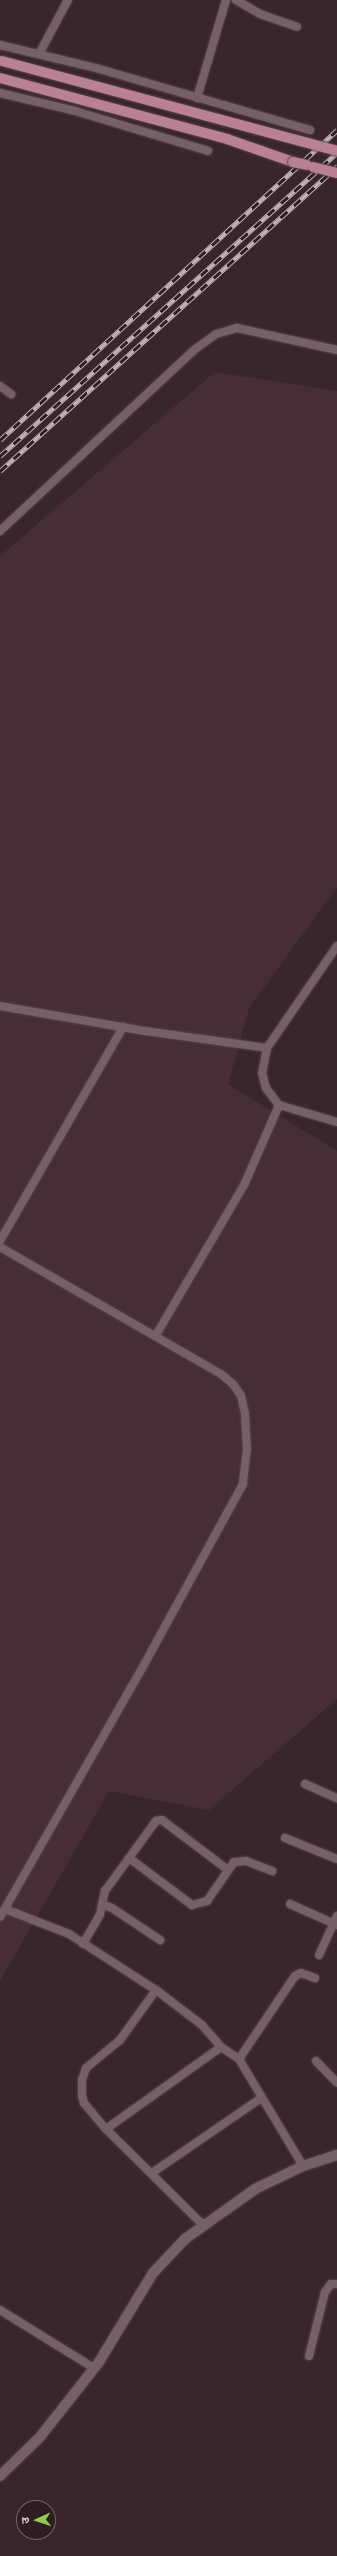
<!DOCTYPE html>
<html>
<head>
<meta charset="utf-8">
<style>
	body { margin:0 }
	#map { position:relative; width:337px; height:2556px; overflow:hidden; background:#39262c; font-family:Lato,"Noto Sans Devanagari",sans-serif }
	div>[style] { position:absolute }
	.built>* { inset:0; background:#472e35 }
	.roads { filter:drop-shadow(0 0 1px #544549) drop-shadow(0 0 1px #544549) }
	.minor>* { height:8px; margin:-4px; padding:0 4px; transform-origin:4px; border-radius:4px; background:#766066 }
	.tertiary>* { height:10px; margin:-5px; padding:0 5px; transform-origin:5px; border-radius:5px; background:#766066 }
	.primary>* { height:10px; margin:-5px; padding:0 5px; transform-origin:5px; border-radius:5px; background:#ba8192 }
	.rail>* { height:4.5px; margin-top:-2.25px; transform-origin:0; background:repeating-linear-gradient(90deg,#2f1d22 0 9px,#bfb2b5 0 18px); box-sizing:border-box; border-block:1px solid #bfb2b5 }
	.bridges { filter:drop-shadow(0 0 1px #544549) drop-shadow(0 0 1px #544549) }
	.primary-bridge>* { height:10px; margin:-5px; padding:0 5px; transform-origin:5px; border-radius:5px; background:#ba8192 }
	span { translate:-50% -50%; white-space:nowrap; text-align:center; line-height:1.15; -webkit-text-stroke:3px #2f1d22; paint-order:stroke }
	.north { position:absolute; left:16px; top:2500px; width:40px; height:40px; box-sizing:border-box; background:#2f1d22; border:1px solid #746468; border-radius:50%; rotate:267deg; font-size:11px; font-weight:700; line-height:16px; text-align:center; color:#dbcfd2 }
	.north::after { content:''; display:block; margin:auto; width:14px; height:18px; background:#8cce45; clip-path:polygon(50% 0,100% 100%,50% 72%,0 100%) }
</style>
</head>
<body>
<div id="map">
	<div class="built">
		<i style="clip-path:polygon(215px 372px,337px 391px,337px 887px,249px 1008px,228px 1084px,337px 1151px,337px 1699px,209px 1810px,109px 1791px,0 1981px,0 556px)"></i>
	</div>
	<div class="roads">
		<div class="minor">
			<i style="left:236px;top:0;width:28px;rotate:30deg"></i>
			<i style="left:260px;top:14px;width:39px;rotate:19deg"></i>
			<i style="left:0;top:45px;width:99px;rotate:13.5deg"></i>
			<i style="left:96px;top:68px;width:223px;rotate:16.2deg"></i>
			<i style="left:39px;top:54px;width:61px;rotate:-61.8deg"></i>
			<i style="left:0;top:93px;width:77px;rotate:13.5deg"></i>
			<i style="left:75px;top:111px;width:139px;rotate:16.7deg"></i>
			<i style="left:197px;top:98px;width:102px;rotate:-73.5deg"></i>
			<i style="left:0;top:386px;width:14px;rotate:36deg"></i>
			<i style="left:0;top:531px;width:265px;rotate:-43deg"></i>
			<i style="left:194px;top:350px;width:27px;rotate:-36deg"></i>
			<i style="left:216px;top:334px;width:22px;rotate:-16deg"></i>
			<i style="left:237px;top:328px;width:102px;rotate:12.4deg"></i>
			<i style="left:337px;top:946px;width:124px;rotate:124.5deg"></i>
			<i style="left:267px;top:1048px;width:25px;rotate:101deg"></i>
			<i style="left:262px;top:1073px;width:16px;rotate:75deg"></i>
			<i style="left:266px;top:1088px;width:21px;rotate:53deg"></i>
			<i style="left:279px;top:1105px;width:60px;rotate:16.3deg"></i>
			<i style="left:0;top:1006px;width:147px;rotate:9.8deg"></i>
			<i style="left:145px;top:1031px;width:123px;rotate:7.9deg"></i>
			<i style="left:0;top:1241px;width:247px;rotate:-60.1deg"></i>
			<i style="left:0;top:1247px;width:255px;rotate:29.9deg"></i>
			<i style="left:221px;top:1374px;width:16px;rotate:40deg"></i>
			<i style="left:233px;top:1384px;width:14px;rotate:56deg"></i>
			<i style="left:241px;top:1396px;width:18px;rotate:77deg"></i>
			<i style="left:245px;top:1414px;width:35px;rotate:87deg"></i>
			<i style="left:247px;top:1449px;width:35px;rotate:97deg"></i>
			<i style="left:243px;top:1484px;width:204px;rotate:118.7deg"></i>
			<i style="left:145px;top:1663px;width:292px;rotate:119.7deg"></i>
			<i style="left:156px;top:1335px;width:176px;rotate:-59.6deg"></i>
			<i style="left:245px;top:1183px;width:85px;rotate:-66.4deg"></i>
			<i style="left:305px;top:1784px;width:35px;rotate:24deg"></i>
			<i style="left:285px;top:1838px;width:56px;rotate:22deg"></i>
			<i style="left:129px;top:1858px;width:79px;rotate:36.7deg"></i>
			<i style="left:192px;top:1905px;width:16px;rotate:-15deg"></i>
			<i style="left:207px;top:1901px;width:47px;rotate:-55.3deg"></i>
			<i style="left:234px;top:1862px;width:12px;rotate:-5deg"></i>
			<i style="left:246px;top:1861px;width:28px;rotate:21deg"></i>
			<i style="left:102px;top:1904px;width:11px;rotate:22deg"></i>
			<i style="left:112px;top:1908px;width:58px;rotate:33.7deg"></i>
			<i style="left:290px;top:1904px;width:51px;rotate:24.1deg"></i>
			<i style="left:5px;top:1909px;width:69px;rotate:21.3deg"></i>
			<i style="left:69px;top:1934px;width:103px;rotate:32.8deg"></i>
			<i style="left:156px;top:1990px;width:58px;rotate:37.3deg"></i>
			<i style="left:202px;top:2025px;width:29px;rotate:49deg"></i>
			<i style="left:221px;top:2047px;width:22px;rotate:34deg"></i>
			<i style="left:239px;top:2059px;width:125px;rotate:59.1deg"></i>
			<i style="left:83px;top:1944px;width:34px;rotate:-60deg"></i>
			<i style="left:100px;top:1914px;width:24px;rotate:-78deg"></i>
			<i style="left:105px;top:1891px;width:87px;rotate:-53.9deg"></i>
			<i style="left:156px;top:1821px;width:6px;rotate:-9deg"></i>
			<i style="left:162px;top:1820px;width:83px;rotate:37.1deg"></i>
			<i style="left:319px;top:1955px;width:43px;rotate:-65.2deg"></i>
			<i style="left:156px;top:1990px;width:62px;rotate:125.8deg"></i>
			<i style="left:120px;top:2040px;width:44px;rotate:140.5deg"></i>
			<i style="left:86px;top:2068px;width:13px;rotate:108deg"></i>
			<i style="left:82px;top:2080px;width:15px;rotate:90deg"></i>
			<i style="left:82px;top:2095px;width:8px;rotate:76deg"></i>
			<i style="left:84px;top:2103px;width:34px;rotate:50deg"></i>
			<i style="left:106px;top:2129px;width:136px;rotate:44.7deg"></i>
			<i style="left:239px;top:2059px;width:100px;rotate:-56deg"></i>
			<i style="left:295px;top:1976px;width:7px;rotate:-27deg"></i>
			<i style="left:301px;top:1973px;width:15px;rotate:20deg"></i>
			<i style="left:316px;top:2061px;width:30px;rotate:46deg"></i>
			<i style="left:106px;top:2129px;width:141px;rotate:-35.5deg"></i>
			<i style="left:152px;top:2173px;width:132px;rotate:-34.5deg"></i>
			<i style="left:0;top:2310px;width:110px;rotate:31.7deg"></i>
			<i style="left:309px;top:2356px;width:66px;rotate:-76deg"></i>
			<i style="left:325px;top:2292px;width:10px;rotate:-53deg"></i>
			<i style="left:331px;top:2284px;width:6px"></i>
		</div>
		<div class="tertiary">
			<i style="left:0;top:2476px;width:56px;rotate:-44.3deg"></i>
			<i style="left:40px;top:2437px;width:95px;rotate:-51.8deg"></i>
			<i style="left:99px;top:2362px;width:104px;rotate:-58.8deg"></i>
			<i style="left:153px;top:2273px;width:47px;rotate:-46.7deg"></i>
			<i style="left:185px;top:2239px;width:86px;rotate:-35.5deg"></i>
			<i style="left:255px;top:2189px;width:53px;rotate:-25.6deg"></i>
			<i style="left:303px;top:2166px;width:36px;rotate:-18deg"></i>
		</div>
		<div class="primary">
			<i style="left:0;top:78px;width:235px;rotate:15deg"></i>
			<i style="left:227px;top:139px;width:70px;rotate:19.2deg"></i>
		</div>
	</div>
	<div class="rail">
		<i style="left:0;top:440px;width:458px;rotate:-42.6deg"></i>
		<i style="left:0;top:456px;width:453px;rotate:-42deg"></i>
		<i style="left:0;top:471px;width:455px;rotate:-42.1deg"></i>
	</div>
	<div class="bridges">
		<div class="primary-bridge">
			<i style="left:2px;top:61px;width:347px;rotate:15deg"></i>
			<i style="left:293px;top:162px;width:14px;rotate:12deg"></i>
			<i style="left:313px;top:167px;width:25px;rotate:14deg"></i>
		</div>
	</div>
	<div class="north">उ</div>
</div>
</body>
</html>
